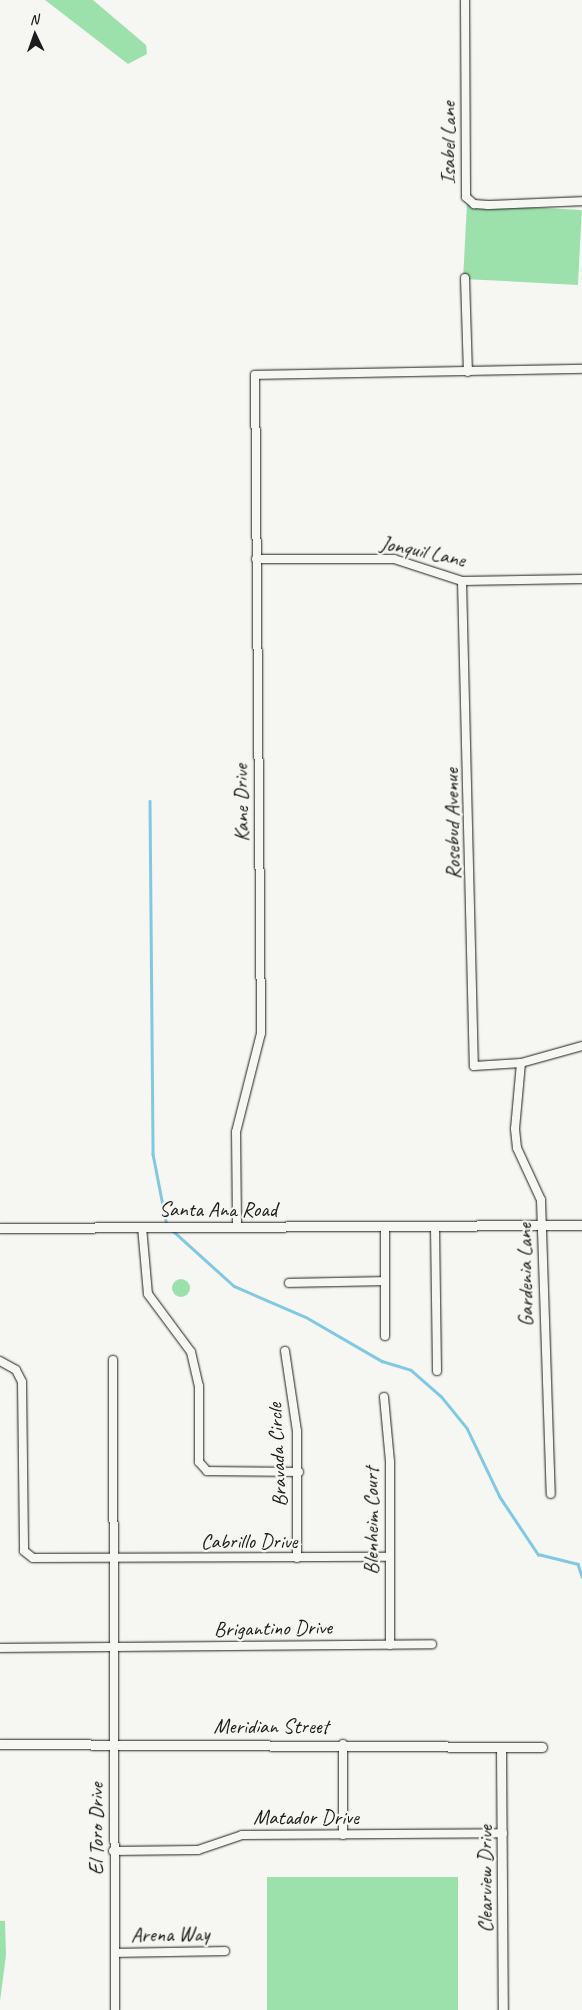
<!DOCTYPE html>
<html>
<head>
<meta charset="utf-8">
<style>
	body { margin:0 }
	#map { position:relative; width:582px; height:2010px; overflow:hidden; background:#f6f6f2; font-family:Caveat,sans-serif }
	div>[style] { position:absolute }
	.green>* { inset:0; background:#9ce0ab; transform-origin:0 0 }
	.round { border-radius:50% }
	.stream>* { height:2.5px; margin:-1.25px; padding:0 1.25px; transform-origin:1.25px; border-radius:1.25px; background:#81c8e2 }
	.roads { filter:drop-shadow(0 0 1px #1c1c1c) drop-shadow(0 0 1px #1c1c1c) }
	.minor>* { height:8px; margin:-4px; padding:0 4px; transform-origin:4px; border-radius:4px; background:#f6f6f2 }
	.tertiary>* { height:9px; margin:-4.5px; padding:0 4.5px; transform-origin:4.5px; border-radius:4.5px; background:#f6f6f2 }
	span { translate:-50% -50%; white-space:nowrap; text-align:center; line-height:1.15; -webkit-text-stroke:4.5px #f6f6f2; paint-order:stroke }
	.street-label { font-size:21px; color:#1c1c1c }
	.north { position:absolute; left:10px; top:10px; width:50px; height:50px; -webkit-text-stroke:4px #f6f6f2; paint-order:stroke; rotate:357deg; font-size:14px; font-weight:700; line-height:20px; text-align:center; color:#1c1c1c }
	.north::after { content:''; display:block; margin:auto; width:18px; height:22px; background:#1c1c1c; clip-path:polygon(50% 0,100% 100%,50% 72%,0 100%) }
</style>
</head>
<body>
<div id="map">
	<div class="green">
		<i style="clip-path:polygon(45px 0,93px 0,146px 45px,147px 54px,128px 64px)"></i>
		<i style="left:467px;top:204px;width:115px;height:75px;rotate:3deg"></i>
		<i class="round" style="left:172px;top:1279px;width:18px;height:18px"></i>
		<i style="left:267px;top:1877px;width:191px;height:133px"></i>
		<i style="clip-path:polygon(0 1921px,5px 1921px,6px 1955px,0 2001px)"></i>
	</div>
	<div class="stream">
		<i style="left:150px;top:801px;width:353px;rotate:89.5deg"></i>
		<i style="left:153px;top:1154px;width:73px;rotate:79deg"></i>
		<i style="left:171px;top:1229px;width:85px;rotate:42.1deg"></i>
		<i style="left:234px;top:1286px;width:78px;rotate:23.3deg"></i>
		<i style="left:306px;top:1317px;width:88px;rotate:30.1deg"></i>
		<i style="left:382px;top:1361px;width:30px;rotate:17deg"></i>
		<i style="left:411px;top:1370px;width:40px;rotate:41deg"></i>
		<i style="left:441px;top:1396px;width:41px;rotate:50.9deg"></i>
		<i style="left:467px;top:1428px;width:76px;rotate:64.4deg"></i>
		<i style="left:500px;top:1497px;width:69px;rotate:56.3deg"></i>
		<i style="left:538px;top:1554px;width:41px;rotate:14deg"></i>
		<i style="left:578px;top:1564px;width:13px;rotate:72deg"></i>
	</div>
	<div class="roads">
		<div class="minor">
			<i style="left:465px;top:0;width:197px;rotate:89.7deg"></i>
			<i style="left:466px;top:197px;width:11px;rotate:41deg"></i>
			<i style="left:474px;top:204px;width:14px;rotate:4deg"></i>
			<i style="left:488px;top:205px;width:94px;rotate:-2.4deg"></i>
			<i style="left:465px;top:278px;width:94px;rotate:88.2deg"></i>
			<i style="left:256px;top:559px;width:138px"></i>
			<i style="left:394px;top:559px;width:71px;rotate:17.9deg"></i>
			<i style="left:462px;top:581px;width:120px;rotate:-1deg"></i>
			<i style="left:462px;top:581px;width:485px;rotate:88.6deg"></i>
			<i style="left:474px;top:1066px;width:47px;rotate:-3.7deg"></i>
			<i style="left:521px;top:1063px;width:63px;rotate:-15.6deg"></i>
			<i style="left:521px;top:1063px;width:66px;rotate:95.2deg"></i>
			<i style="left:515px;top:1129px;width:19px;rotate:84deg"></i>
			<i style="left:517px;top:1148px;width:57px;rotate:65.2deg"></i>
			<i style="left:541px;top:1200px;width:294px;rotate:88.1deg"></i>
			<i style="left:237px;top:1226px;width:94px;rotate:-90.6deg"></i>
			<i style="left:236px;top:1132px;width:102px;rotate:-75.8deg"></i>
			<i style="left:261px;top:1033px;width:658px;rotate:-90.52deg"></i>
			<i style="left:255px;top:375px;width:327px;rotate:-1.1deg"></i>
			<i style="left:142px;top:1227px;width:67px;rotate:84.9deg"></i>
			<i style="left:148px;top:1294px;width:72px;rotate:53.4deg"></i>
			<i style="left:191px;top:1352px;width:35px;rotate:77deg"></i>
			<i style="left:199px;top:1386px;width:76px;rotate:90deg"></i>
			<i style="left:199px;top:1462px;width:12px;rotate:48deg"></i>
			<i style="left:207px;top:1471px;width:92px;rotate:0.6deg"></i>
			<i style="left:435px;top:1227px;width:144px;rotate:89.2deg"></i>
			<i style="left:289px;top:1283px;width:96px;rotate:-1.2deg"></i>
			<i style="left:385px;top:1336px;width:109px;rotate:-90deg"></i>
			<i style="left:285px;top:1351px;width:81px;rotate:81.5deg"></i>
			<i style="left:297px;top:1431px;width:127px;rotate:90deg"></i>
			<i style="left:113px;top:1360px;width:650px;rotate:89.82deg"></i>
			<i style="left:0;top:1361px;width:18px;rotate:29deg"></i>
			<i style="left:16px;top:1370px;width:13px;rotate:63deg"></i>
			<i style="left:22px;top:1382px;width:169px;rotate:89.3deg"></i>
			<i style="left:24px;top:1551px;width:11px;rotate:38deg"></i>
			<i style="left:33px;top:1558px;width:355px;rotate:-0.2deg"></i>
			<i style="left:384px;top:1397px;width:65px;rotate:84.7deg"></i>
			<i style="left:390px;top:1462px;width:183px;rotate:90deg"></i>
			<i style="left:0;top:1648px;width:432px;rotate:-0.5deg"></i>
			<i style="left:343px;top:1744px;width:91px;rotate:90deg"></i>
			<i style="left:113px;top:1851px;width:85px;rotate:-0.7deg"></i>
			<i style="left:198px;top:1850px;width:46px;rotate:-18.8deg"></i>
			<i style="left:242px;top:1835px;width:261px;rotate:-0.4deg"></i>
			<i style="left:115px;top:1953px;width:110px;rotate:-1deg"></i>
		</div>
		<div class="tertiary">
			<i style="left:0;top:1228px;width:582px;rotate:-0.3deg"></i>
			<i style="left:0;top:1744px;width:542px;rotate:0.32deg"></i>
			<i style="left:501px;top:1747px;width:263px;rotate:89.6deg"></i>
		</div>
	</div>
	<div class="street-label">
		<span style="left:448px;top:143px;rotate:-90deg">Isabel Lane</span>
		<span style="left:423px;top:551px;rotate:12deg">Jonquil Lane</span>
		<span style="left:241px;top:803px;rotate:-91deg">Kane Drive</span>
		<span style="left:452px;top:824px;rotate:-91deg">Rosebud Avenue</span>
		<span style="left:218px;top:1209px">Santa Ana Road</span>
		<span style="left:525px;top:1275px;rotate:-91deg">Gardenia Lane</span>
		<span style="left:277px;top:1455px;rotate:-93deg">Bravada Circle</span>
		<span style="left:371px;top:1521px;rotate:-90deg">Blenheim Court</span>
		<span style="left:249px;top:1541px">Cabrillo Drive</span>
		<span style="left:273px;top:1628px;rotate:-1deg">Brigantino Drive</span>
		<span style="left:271px;top:1726px">Meridian Street</span>
		<span style="left:306px;top:1817px">Matador Drive</span>
		<span style="left:96px;top:1829px;rotate:-90deg">El Toro Drive</span>
		<span style="left:485px;top:1879px;rotate:-90deg">Clearview Drive</span>
		<span style="left:170px;top:1934px;rotate:-1deg">Arena Way</span>
	</div>
	<div class="north">N</div>
</div>
</body>
</html>
